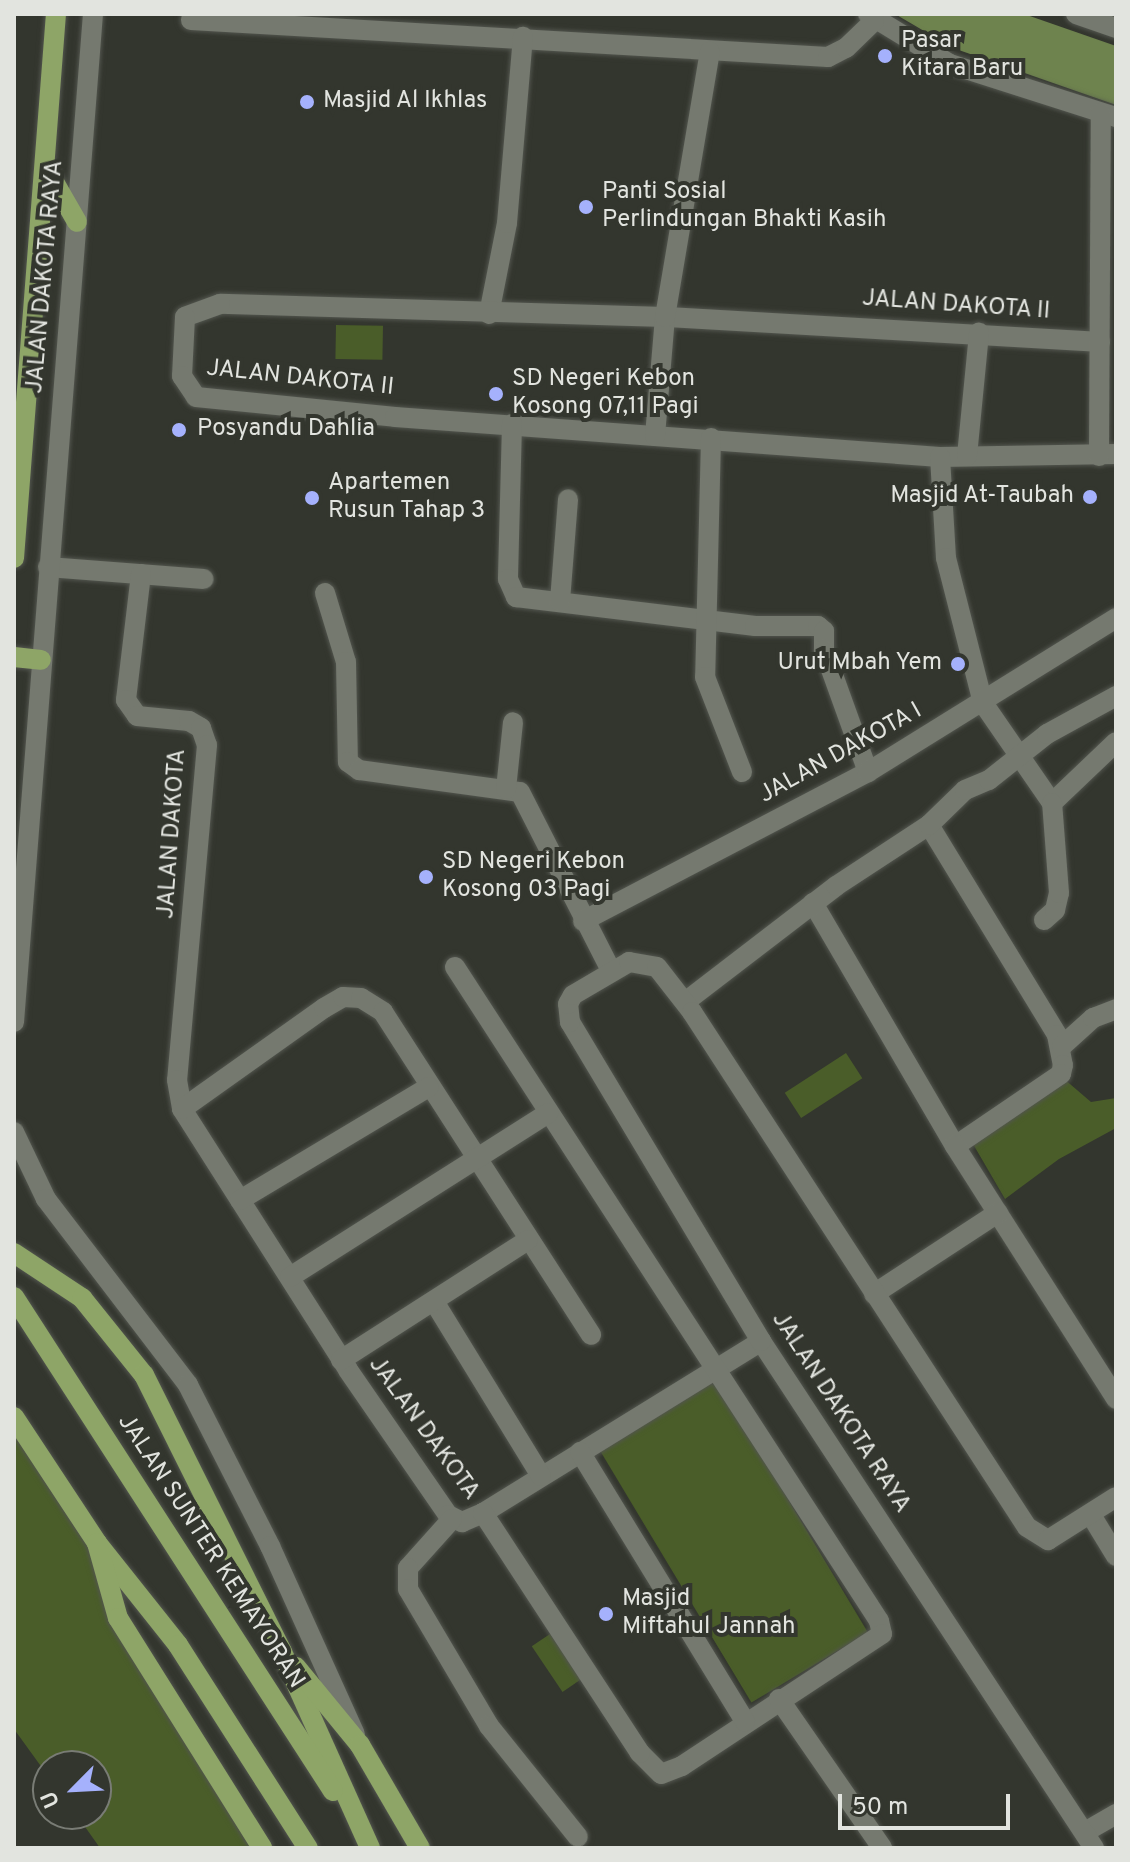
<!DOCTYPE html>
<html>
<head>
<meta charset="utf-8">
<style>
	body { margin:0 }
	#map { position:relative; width:1130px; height:1862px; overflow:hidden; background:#33362e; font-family:Overpass,sans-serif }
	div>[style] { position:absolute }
	.green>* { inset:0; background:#4a5d29; transform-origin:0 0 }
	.water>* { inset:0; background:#6e834e }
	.roads { filter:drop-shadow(0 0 2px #52554e) drop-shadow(0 0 2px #52554e) }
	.minor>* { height:20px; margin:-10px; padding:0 10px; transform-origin:10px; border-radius:10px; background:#75796f }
	.major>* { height:20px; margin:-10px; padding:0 10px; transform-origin:10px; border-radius:10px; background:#8ea567 }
	.dots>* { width:22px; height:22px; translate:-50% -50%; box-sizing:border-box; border:4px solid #33362e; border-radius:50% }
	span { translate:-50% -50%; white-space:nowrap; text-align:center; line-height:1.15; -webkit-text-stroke:8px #33362e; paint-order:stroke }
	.poi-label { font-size:24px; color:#e2e4df }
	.left { translate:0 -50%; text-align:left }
	.right { translate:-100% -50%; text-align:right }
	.street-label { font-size:24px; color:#e2e4df }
	.frame { position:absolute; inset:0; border:16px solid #e2e4df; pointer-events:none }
	.north { position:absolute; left:32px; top:1750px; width:80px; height:80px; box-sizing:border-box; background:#33362e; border:2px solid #797c75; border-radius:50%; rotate:246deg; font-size:22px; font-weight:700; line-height:32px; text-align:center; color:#e2e4df }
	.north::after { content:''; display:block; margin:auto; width:28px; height:36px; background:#a5b1fc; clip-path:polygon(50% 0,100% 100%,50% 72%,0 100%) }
	.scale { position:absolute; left:838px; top:1794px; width:172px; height:36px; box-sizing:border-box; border:4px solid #e2e4df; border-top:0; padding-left:10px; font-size:24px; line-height:28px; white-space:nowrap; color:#e2e4df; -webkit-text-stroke:6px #33362e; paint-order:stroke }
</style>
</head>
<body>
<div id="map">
	<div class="green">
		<i style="left:336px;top:325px;width:47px;height:34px;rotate:1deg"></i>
		<i style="left:846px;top:1053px;width:30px;height:73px;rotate:57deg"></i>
		<i style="clip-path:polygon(1063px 1078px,1091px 1102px,1116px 1098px,1116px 1128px,1059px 1159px,1005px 1199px,973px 1144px)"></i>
		<i style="left:715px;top:1378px;width:297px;height:136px;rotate:59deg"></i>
		<i style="clip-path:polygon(14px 1417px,97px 1543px,118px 1618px,263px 1848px,100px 1848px,76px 1814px,96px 1814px,96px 1766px,48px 1766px,48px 1776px,14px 1729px)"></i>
		<i style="left:550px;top:1634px;width:55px;height:22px;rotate:56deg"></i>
	</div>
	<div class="water">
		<i style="clip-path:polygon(895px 14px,1024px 14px,1116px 46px,1116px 105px,953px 48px)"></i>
	</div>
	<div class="roads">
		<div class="minor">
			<i style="left:868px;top:14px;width:96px;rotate:31.4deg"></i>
			<i style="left:950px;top:64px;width:174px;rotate:17.7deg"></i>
			<i style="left:1076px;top:14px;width:42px;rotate:19.3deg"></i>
			<i style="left:191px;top:20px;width:638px;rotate:3.32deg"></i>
			<i style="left:828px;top:57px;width:20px;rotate:-27deg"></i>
			<i style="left:846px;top:48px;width:39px;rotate:-44deg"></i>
			<i style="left:489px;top:314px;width:93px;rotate:-78.8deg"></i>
			<i style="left:507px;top:223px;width:187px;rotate:-85.1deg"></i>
			<i style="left:1100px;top:342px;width:436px;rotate:-176.7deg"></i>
			<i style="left:665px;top:317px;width:445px;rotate:-178.3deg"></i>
			<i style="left:220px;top:304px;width:37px;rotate:160deg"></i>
			<i style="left:185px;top:317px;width:59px;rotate:92.9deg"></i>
			<i style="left:182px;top:376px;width:25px;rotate:56deg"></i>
			<i style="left:196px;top:397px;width:200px;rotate:5.7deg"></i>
			<i style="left:395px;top:417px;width:546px;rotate:4.2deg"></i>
			<i style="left:940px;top:457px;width:176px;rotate:-1deg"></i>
			<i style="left:512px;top:424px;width:155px;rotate:91.5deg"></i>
			<i style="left:508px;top:579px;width:20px;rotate:66deg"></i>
			<i style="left:516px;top:597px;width:241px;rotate:6.9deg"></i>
			<i style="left:755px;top:626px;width:63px"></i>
			<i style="left:818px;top:626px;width:8px;rotate:40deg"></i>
			<i style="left:824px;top:631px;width:19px;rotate:90deg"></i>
			<i style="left:824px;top:650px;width:130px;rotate:70.2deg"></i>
			<i style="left:655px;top:436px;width:119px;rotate:-85.2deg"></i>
			<i style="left:665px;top:317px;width:269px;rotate:-80.4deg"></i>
			<i style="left:711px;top:438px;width:239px;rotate:91.4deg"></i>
			<i style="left:705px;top:677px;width:102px;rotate:68.7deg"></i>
			<i style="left:967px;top:456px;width:124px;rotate:-84.4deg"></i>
			<i style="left:1099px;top:456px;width:343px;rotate:-89.7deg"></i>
			<i style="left:940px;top:457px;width:101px;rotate:86.6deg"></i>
			<i style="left:946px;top:558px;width:150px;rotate:75.7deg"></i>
			<i style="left:983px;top:703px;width:121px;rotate:55.4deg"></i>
			<i style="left:1052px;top:803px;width:88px;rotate:-43.6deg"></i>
			<i style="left:48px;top:567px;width:156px;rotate:4.4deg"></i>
			<i style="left:141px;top:574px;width:127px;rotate:96.8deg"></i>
			<i style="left:126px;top:700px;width:19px;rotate:55deg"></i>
			<i style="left:137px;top:716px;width:52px;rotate:5.5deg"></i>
			<i style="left:189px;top:721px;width:14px;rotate:30deg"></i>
			<i style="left:201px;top:728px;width:18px;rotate:71deg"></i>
			<i style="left:207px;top:745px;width:336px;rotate:95.1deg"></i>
			<i style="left:177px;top:1080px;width:29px;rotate:80deg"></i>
			<i style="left:182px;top:1109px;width:309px;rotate:57.5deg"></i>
			<i style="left:348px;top:1370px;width:176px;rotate:55.4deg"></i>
			<i style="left:448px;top:1515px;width:16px;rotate:27deg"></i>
			<i style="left:462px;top:1522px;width:23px;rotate:-23deg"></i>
			<i style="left:483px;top:1513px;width:327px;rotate:-31.7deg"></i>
			<i style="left:325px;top:593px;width:72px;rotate:73.1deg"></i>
			<i style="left:346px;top:662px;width:100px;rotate:88.9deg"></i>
			<i style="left:348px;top:762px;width:14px;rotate:36deg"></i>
			<i style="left:359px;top:770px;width:162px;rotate:7.8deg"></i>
			<i style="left:520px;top:792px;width:199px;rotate:63deg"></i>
			<i style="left:560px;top:601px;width:102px;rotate:-85.5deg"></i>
			<i style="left:506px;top:789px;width:67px;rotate:-84deg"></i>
			<i style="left:929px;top:825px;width:246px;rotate:58.6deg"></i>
			<i style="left:1057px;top:1035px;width:31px;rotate:79deg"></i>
			<i style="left:1063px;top:1065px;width:9px;rotate:103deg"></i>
			<i style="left:1061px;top:1074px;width:128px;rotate:145.8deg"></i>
			<i style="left:813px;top:903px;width:281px;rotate:59.7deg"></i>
			<i style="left:955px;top:1146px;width:300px;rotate:57.5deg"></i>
			<i style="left:1044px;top:920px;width:15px;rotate:-42deg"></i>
			<i style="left:1055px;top:910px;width:17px;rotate:-77deg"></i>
			<i style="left:1059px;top:893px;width:90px;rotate:-94.4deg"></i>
			<i style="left:583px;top:921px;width:322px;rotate:-27.6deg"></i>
			<i style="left:868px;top:772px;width:292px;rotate:-31.8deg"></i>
			<i style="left:455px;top:967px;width:779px;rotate:57.04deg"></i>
			<i style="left:879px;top:1621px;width:13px;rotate:77deg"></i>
			<i style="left:882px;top:1634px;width:240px;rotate:146.6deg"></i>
			<i style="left:682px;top:1766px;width:22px;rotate:159deg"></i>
			<i style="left:661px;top:1774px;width:30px;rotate:-135deg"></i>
			<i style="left:640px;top:1753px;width:287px;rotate:-123.2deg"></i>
			<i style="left:685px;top:1002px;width:190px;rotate:-37.5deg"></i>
			<i style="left:836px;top:886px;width:111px;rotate:-33.3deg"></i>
			<i style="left:929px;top:825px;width:50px;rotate:-44.2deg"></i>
			<i style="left:965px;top:790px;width:26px;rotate:-23deg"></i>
			<i style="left:989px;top:780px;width:74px;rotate:-38.4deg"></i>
			<i style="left:1047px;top:734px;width:79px;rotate:-28.8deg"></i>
			<i style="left:14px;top:1022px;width:1011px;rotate:-85.52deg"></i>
			<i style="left:1062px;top:1046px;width:42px;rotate:-42.1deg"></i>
			<i style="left:1093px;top:1018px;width:25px;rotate:-21deg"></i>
			<i style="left:182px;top:1109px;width:174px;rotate:-35.4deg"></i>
			<i style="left:324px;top:1008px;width:22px;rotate:-30deg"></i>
			<i style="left:343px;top:997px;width:18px;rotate:3deg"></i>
			<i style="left:361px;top:998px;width:26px;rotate:32deg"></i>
			<i style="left:383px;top:1012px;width:384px;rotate:57.2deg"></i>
			<i style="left:14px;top:1132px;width:74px;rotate:64.5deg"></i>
			<i style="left:46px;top:1199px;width:234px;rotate:52.6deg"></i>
			<i style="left:188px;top:1385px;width:181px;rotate:63deg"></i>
			<i style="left:270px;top:1546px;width:206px;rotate:65.7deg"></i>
			<i style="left:240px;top:1200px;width:220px;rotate:-30.9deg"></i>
			<i style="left:290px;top:1277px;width:306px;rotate:-32.4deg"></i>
			<i style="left:874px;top:1294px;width:148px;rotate:-33.2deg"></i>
			<i style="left:435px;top:1303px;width:203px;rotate:58.5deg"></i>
			<i style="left:341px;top:1360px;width:222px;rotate:-32.7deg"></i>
			<i style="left:580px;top:1452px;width:316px;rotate:58.5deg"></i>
			<i style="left:1091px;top:1515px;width:48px;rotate:58.6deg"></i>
			<i style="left:452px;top:1519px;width:66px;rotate:131.9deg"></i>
			<i style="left:408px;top:1568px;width:21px;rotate:90deg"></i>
			<i style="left:408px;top:1589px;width:159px;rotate:59.4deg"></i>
			<i style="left:489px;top:1726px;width:142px;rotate:51.3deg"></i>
			<i style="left:779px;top:1699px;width:181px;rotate:55.3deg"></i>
			<i style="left:1085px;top:1832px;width:36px;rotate:-30deg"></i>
			<i style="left:1094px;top:1848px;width:607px;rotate:-123.3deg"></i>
			<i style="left:761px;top:1341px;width:372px;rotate:-120.9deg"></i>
			<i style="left:570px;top:1022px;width:18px;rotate:-96deg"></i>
			<i style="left:568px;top:1004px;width:10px;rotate:-61deg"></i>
			<i style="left:573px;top:995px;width:65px;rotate:-30.5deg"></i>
			<i style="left:629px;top:962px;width:28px;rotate:10deg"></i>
			<i style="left:657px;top:967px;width:57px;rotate:52.1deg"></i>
			<i style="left:692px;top:1012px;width:614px;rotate:56.96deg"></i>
			<i style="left:1027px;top:1527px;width:25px;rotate:32deg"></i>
			<i style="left:1048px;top:1540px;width:80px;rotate:-32.3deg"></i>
		</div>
		<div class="major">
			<i style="left:46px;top:168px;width:62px;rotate:60.1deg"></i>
			<i style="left:14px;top:558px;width:546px;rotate:-85.59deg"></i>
			<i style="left:14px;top:657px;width:27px;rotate:6deg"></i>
			<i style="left:14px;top:1253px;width:82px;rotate:33.5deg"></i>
			<i style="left:82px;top:1298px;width:99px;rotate:51.2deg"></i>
			<i style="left:144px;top:1375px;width:309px;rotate:63.5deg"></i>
			<i style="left:282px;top:1652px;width:215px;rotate:65.8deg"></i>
			<i style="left:14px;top:1297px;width:588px;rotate:57.15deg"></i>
			<i style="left:14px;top:1417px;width:151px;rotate:56.6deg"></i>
			<i style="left:97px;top:1543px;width:130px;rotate:51.5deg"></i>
			<i style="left:178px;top:1645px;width:241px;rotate:57.4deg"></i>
			<i style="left:97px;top:1543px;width:78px;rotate:74.4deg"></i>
			<i style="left:118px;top:1618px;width:271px;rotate:57.9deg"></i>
			<i style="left:296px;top:1667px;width:101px;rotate:50.6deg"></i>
			<i style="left:360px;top:1745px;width:119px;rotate:59.8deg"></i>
		</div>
	</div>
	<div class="dots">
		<i style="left:885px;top:56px;background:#a5b1fc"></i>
		<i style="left:307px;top:102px;background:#a5b1fc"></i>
		<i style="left:586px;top:207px;background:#a5b1fc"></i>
		<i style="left:496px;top:394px;background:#a5b1fc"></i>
		<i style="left:179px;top:430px;background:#a5b1fc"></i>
		<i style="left:1090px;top:497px;background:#a5b1fc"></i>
		<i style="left:312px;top:498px;background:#a5b1fc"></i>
		<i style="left:958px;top:664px;background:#a5b1fc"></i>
		<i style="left:426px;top:877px;background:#a5b1fc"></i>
		<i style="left:606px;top:1614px;background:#a5b1fc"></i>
	</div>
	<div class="poi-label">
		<span class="left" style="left:901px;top:56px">Pasar<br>Kitara Baru</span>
		<span class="left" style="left:323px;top:102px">Masjid Al Ikhlas</span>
		<span class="left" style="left:602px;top:207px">Panti Sosial<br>Perlindungan Bhakti Kasih</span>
		<span class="left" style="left:512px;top:394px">SD Negeri Kebon<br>Kosong 07,11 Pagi</span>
		<span class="left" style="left:197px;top:430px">Posyandu Dahlia</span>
		<span class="left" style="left:328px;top:498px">Apartemen<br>Rusun Tahap 3</span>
		<span class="right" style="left:1074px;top:497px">Masjid At-Taubah</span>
		<span class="right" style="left:942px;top:664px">Urut Mbah Yem</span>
		<span class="left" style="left:442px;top:877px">SD Negeri Kebon<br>Kosong 03 Pagi</span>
		<span class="left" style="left:622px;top:1614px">Masjid<br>Miftahul Jannah</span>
	</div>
	<div class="street-label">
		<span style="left:46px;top:277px;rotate:-85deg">JALAN DAKOTA RAYA</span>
		<span style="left:956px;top:306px;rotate:4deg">JALAN DAKOTA II</span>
		<span style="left:300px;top:379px;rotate:6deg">JALAN DAKOTA II</span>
		<span style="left:841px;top:754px;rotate:-29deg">JALAN DAKOTA I</span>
		<span style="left:173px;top:834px;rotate:-86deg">JALAN DAKOTA</span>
		<span style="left:840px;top:1413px;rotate:57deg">JALAN DAKOTA RAYA</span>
		<span style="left:423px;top:1429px;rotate:54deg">JALAN DAKOTA</span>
		<span style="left:210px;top:1552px;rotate:57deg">JALAN SUNTER KEMAYORAN</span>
	</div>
	<div class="frame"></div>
	<div class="north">U</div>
	<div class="scale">50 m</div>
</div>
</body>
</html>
